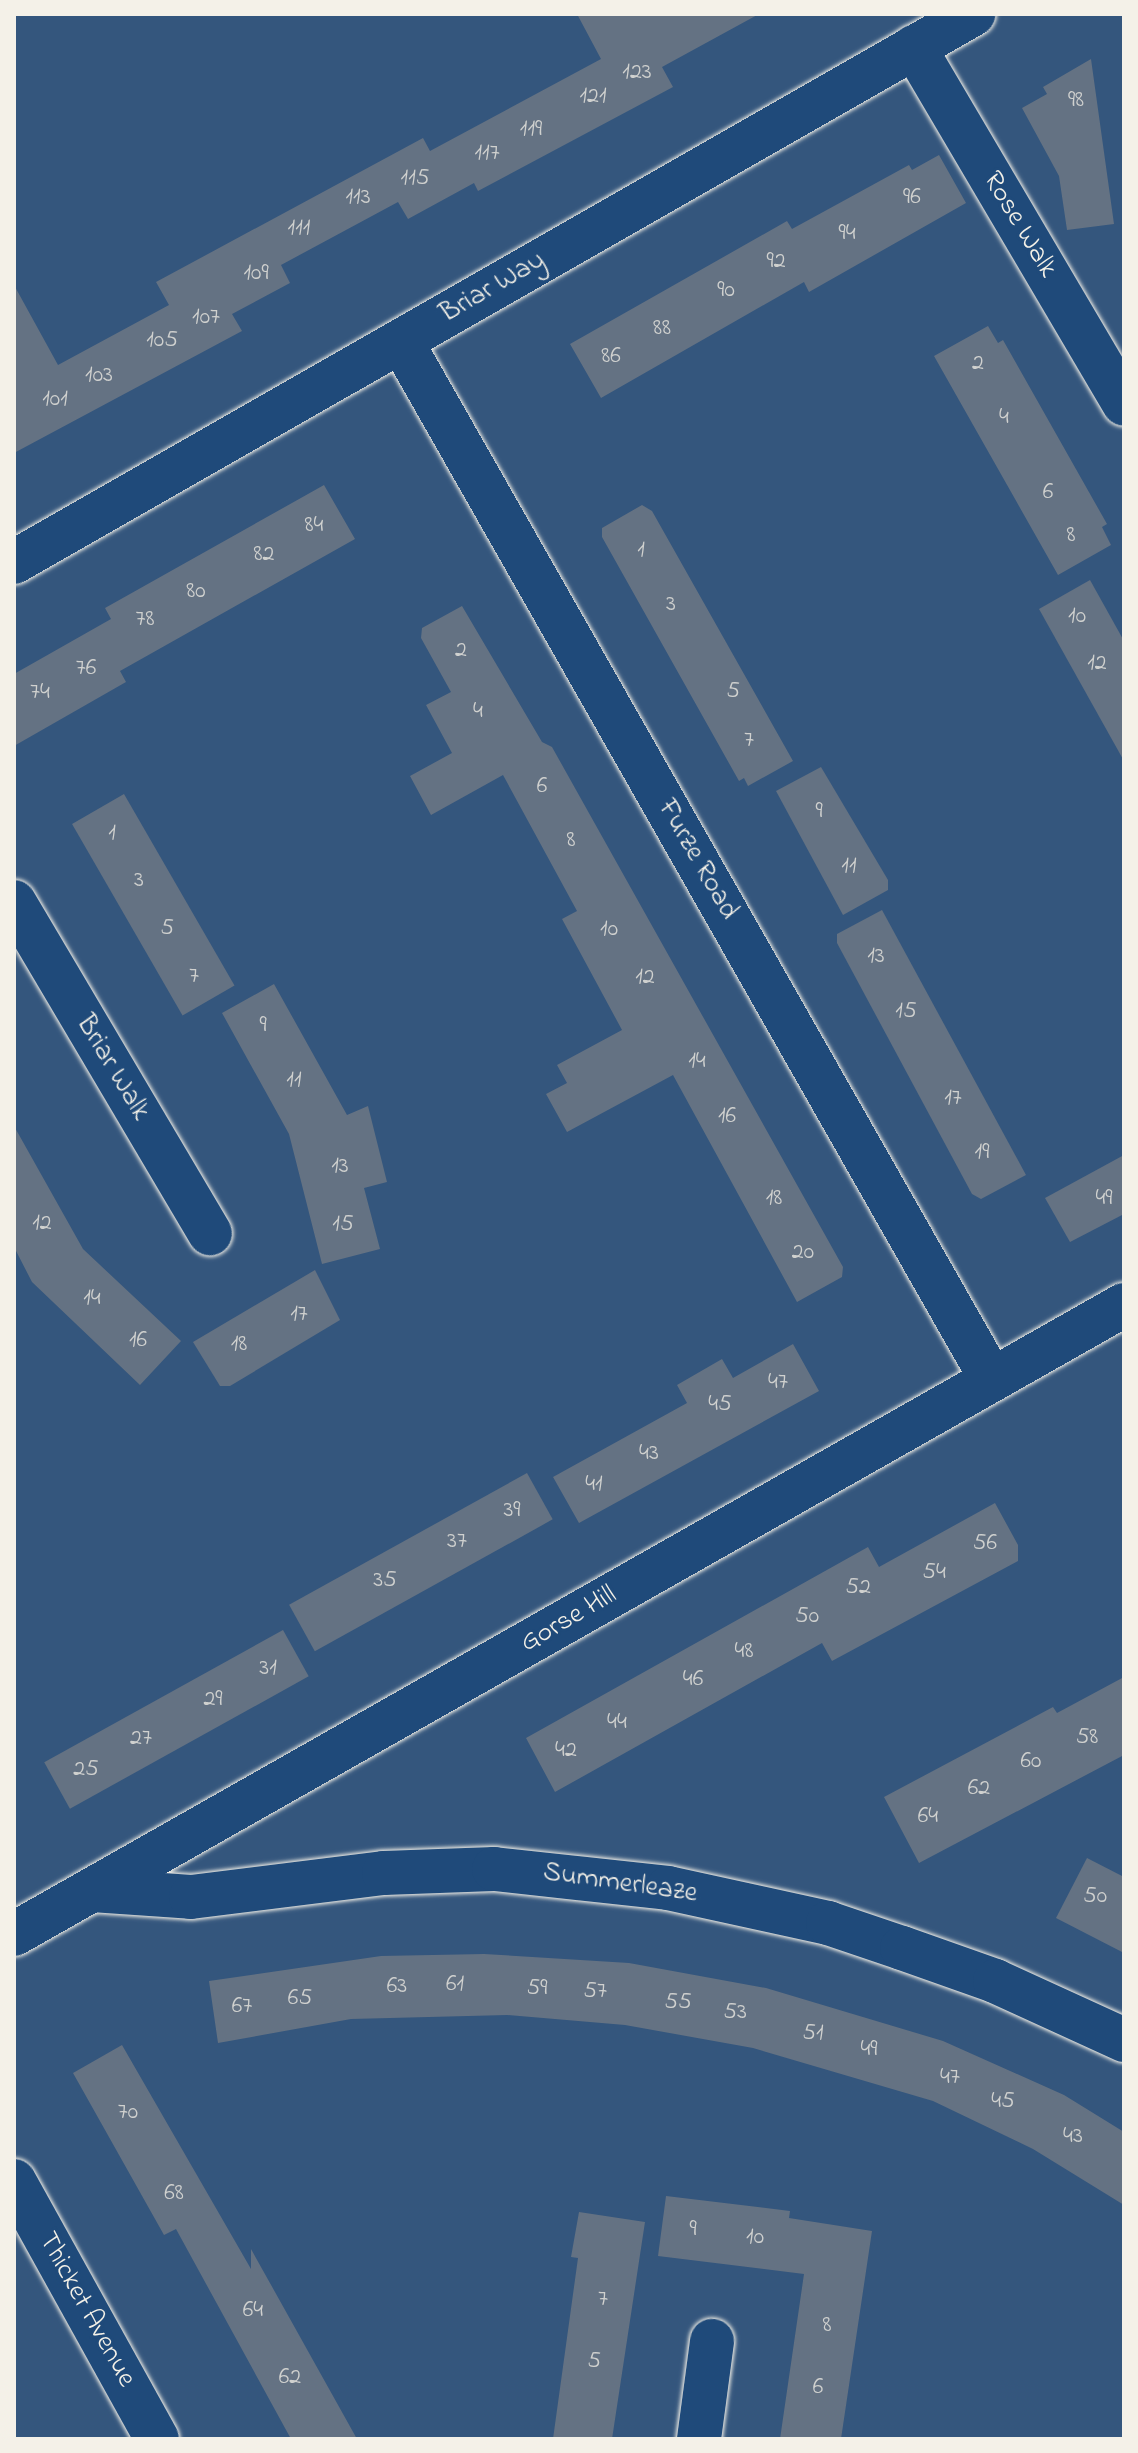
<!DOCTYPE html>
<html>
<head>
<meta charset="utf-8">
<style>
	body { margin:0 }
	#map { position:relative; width:1138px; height:2453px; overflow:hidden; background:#34567d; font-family:"Indie Flower",sans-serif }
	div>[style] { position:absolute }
	.building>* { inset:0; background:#647283; transform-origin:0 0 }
	.roads { filter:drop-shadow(0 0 2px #f4f1e8) drop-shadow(0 0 2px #f4f1e8) }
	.minor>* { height:44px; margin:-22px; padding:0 22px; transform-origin:22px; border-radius:22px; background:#1f4a7a }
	span { translate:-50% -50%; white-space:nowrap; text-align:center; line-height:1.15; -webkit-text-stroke:6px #1f4a7a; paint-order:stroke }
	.number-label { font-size:24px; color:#d0d1cf }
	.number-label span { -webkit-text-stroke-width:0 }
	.street-label { font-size:28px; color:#f4f1e8 }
	.frame { position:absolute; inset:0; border:16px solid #f4f1e8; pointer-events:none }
</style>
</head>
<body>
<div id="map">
	<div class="building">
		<i style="clip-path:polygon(577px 14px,759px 14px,662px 67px,673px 87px,478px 191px,474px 183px,408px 219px,398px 202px,281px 265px,290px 283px,232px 314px,242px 331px,14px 453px,14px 285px,58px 365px,169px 305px,156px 282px,423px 138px,430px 151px,601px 59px)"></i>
		<i style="clip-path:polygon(1091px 59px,1114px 224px,1067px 230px,1059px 176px,1022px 108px,1047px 94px,1043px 87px)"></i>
		<i style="clip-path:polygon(939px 155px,966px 203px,809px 292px,804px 282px,601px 398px,570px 344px,787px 221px,792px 229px,909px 165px,912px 170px)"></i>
		<i style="clip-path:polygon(988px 326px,998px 343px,1003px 340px,1107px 524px,1102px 527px,1111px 545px,1058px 575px,934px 356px)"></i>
		<i style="clip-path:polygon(324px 485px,355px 539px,120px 671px,126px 682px,14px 746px,14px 674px,111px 619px,105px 608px)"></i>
		<i style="clip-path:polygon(642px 505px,652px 511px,793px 761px,748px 786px,744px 778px,739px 781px,602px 537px,602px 528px)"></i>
		<i style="clip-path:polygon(1090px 580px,1124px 641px,1124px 761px,1039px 609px)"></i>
		<i style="clip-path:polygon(462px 606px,542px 742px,552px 747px,843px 1267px,842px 1277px,797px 1302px,673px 1075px,567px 1132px,546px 1094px,567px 1083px,557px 1065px,622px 1030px,562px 919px,577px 911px,503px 775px,431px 815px,410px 776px,452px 753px,426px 705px,451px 692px,421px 638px,422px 628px)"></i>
		<i style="clip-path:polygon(821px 767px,888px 880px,888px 890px,843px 915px,776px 791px)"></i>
		<i style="left:124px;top:794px;width:221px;height:60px;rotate:60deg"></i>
		<i style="clip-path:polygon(882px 910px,1026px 1175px,981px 1199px,972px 1194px,837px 943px,837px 934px)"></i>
		<i style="clip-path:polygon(274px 984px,347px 1115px,368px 1106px,387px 1182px,364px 1188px,380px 1249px,322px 1264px,289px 1134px,222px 1013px)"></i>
		<i style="clip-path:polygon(14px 1126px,83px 1249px,181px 1341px,140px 1385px,32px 1282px,14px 1247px)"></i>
		<i style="clip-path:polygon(1124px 1155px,1124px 1214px,1070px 1242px,1045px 1198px)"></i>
		<i style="clip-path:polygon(315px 1270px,340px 1320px,230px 1386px,220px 1386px,193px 1342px)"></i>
		<i style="clip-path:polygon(793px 1344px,819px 1391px,579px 1523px,553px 1477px,687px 1403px,677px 1385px,722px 1359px,733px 1378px)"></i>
		<i style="left:527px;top:1473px;width:53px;height:272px;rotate:61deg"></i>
		<i style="clip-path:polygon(995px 1503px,1018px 1545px,1018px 1561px,832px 1661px,822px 1643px,555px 1792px,526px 1738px,868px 1547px,879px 1567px)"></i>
		<i style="left:283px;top:1630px;width:53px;height:273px;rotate:61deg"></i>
		<i style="clip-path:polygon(1124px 1677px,1124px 1755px,919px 1863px,884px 1797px,1053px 1707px,1057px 1713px)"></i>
		<i style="clip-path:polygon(1087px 1858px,1124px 1877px,1124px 1953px,1056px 1918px)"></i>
		<i style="clip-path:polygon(484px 1954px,629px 1963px,766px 1988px,943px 2041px,1064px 2095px,1124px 2132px,1124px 2205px,1033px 2149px,933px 2101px,753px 2048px,625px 2025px,507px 2015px,351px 2019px,218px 2043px,209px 1981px,381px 1956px)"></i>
		<i style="clip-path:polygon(122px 2045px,251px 2269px,251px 2249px,357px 2439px,291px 2439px,176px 2229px,164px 2235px,73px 2073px)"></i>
		<i style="clip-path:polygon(666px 2196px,790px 2211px,789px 2218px,872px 2231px,841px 2439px,780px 2439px,804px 2274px,658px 2256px)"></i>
		<i style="clip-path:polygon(579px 2212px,645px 2222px,612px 2439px,553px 2439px,578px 2258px,571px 2257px)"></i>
	</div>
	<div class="roads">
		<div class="minor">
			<i style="left:914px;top:47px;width:414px;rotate:59.5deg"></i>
			<i style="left:401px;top:341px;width:1195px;rotate:60.37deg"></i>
			<i style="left:14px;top:562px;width:1105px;rotate:-29.74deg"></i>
			<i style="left:14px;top:902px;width:385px;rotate:59.4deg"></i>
			<i style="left:92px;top:1890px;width:99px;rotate:4deg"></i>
			<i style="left:191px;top:1897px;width:194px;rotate:-7.1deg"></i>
			<i style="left:384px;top:1873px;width:110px;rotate:-2.1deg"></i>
			<i style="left:494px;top:1869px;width:175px;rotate:6.2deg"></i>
			<i style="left:668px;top:1888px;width:164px;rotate:12.3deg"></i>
			<i style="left:828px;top:1923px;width:78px;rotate:18.7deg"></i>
			<i style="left:902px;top:1948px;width:99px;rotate:19.5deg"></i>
			<i style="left:995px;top:1981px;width:142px;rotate:24.6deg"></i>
			<i style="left:14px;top:1934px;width:1276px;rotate:-29.54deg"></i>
			<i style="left:14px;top:2181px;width:295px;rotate:61deg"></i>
			<i style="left:699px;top:2439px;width:99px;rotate:-82.4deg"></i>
		</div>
	</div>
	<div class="number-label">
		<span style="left:637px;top:73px">123</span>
		<span style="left:593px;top:97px">121</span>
		<span style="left:1076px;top:101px">98</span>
		<span style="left:531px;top:130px">119</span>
		<span style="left:487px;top:154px">117</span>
		<span style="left:415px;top:179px">115</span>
		<span style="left:358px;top:198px">113</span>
		<span style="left:912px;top:198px">96</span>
		<span style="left:299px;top:229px">111</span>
		<span style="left:847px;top:234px">94</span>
		<span style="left:776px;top:262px">92</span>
		<span style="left:256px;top:274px">109</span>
		<span style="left:726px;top:291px">90</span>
		<span style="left:206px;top:318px">107</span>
		<span style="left:662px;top:329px">88</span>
		<span style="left:162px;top:341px">105</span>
		<span style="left:611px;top:357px">86</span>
		<span style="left:978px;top:364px">2</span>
		<span style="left:99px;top:376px">103</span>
		<span style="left:55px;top:400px">101</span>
		<span style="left:1004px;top:418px">4</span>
		<span style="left:1048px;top:493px">6</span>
		<span style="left:314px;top:526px">84</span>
		<span style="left:1071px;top:536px">8</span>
		<span style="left:641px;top:551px">1</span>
		<span style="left:264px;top:555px">82</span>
		<span style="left:196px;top:592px">80</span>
		<span style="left:671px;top:605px">3</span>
		<span style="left:1077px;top:617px">10</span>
		<span style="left:145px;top:620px">78</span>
		<span style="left:461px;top:651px">2</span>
		<span style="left:1097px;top:664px">12</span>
		<span style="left:86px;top:669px">76</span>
		<span style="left:733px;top:692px">5</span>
		<span style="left:40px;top:693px">74</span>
		<span style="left:478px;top:712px">4</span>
		<span style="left:749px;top:741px">7</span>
		<span style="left:542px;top:787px">6</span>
		<span style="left:819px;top:812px">9</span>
		<span style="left:112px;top:834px">1</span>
		<span style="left:571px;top:841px">8</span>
		<span style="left:849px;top:867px">11</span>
		<span style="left:139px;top:881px">3</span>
		<span style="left:167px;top:929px">5</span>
		<span style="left:609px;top:930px">10</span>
		<span style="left:876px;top:957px">13</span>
		<span style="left:194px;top:977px">7</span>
		<span style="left:645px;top:978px">12</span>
		<span style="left:906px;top:1012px">15</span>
		<span style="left:263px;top:1026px">9</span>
		<span style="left:697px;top:1062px">14</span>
		<span style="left:294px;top:1081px">11</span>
		<span style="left:953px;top:1099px">17</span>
		<span style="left:727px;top:1117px">16</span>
		<span style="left:982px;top:1153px">19</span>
		<span style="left:340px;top:1167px">13</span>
		<span style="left:774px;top:1199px">18</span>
		<span style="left:1104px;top:1199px">49</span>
		<span style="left:42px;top:1224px">12</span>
		<span style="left:343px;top:1225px">15</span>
		<span style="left:803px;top:1253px">20</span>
		<span style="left:92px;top:1299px">14</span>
		<span style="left:299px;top:1315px">17</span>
		<span style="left:138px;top:1341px">16</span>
		<span style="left:239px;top:1345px">18</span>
		<span style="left:778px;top:1383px">47</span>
		<span style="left:720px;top:1405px">45</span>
		<span style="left:649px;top:1454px">43</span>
		<span style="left:594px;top:1485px">41</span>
		<span style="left:512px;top:1511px">39</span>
		<span style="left:457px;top:1542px">37</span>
		<span style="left:985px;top:1544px">56</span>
		<span style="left:934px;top:1573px">54</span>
		<span style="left:385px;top:1581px">35</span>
		<span style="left:858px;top:1588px">52</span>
		<span style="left:807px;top:1617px">50</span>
		<span style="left:744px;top:1652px">48</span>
		<span style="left:268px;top:1669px">31</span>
		<span style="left:693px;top:1680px">46</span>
		<span style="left:213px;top:1700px">29</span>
		<span style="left:617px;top:1723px">44</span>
		<span style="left:1087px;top:1738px">58</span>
		<span style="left:141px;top:1739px">27</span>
		<span style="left:566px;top:1751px">42</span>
		<span style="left:1031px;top:1762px">60</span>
		<span style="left:86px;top:1770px">25</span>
		<span style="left:979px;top:1789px">62</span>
		<span style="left:928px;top:1817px">64</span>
		<span style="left:1095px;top:1897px">50</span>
		<span style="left:455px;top:1985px">61</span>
		<span style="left:397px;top:1987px">63</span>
		<span style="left:537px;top:1989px">59</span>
		<span style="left:595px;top:1992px">57</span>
		<span style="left:300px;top:1999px">65</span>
		<span style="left:678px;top:2003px">55</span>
		<span style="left:242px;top:2007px">67</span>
		<span style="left:735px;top:2013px">53</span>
		<span style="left:813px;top:2034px">51</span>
		<span style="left:869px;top:2050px">49</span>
		<span style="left:950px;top:2078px">47</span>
		<span style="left:1003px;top:2102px">45</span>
		<span style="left:128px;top:2113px">70</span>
		<span style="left:1073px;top:2137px">43</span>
		<span style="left:174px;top:2194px">68</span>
		<span style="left:693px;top:2230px">9</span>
		<span style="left:755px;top:2238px">10</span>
		<span style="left:603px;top:2300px">7</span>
		<span style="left:253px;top:2311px">64</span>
		<span style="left:827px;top:2326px">8</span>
		<span style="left:594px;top:2362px">5</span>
		<span style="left:290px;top:2378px">62</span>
		<span style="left:818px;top:2388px">6</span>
	</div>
	<div class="street-label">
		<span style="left:1019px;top:225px;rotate:59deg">Rose Walk</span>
		<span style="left:493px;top:288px;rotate:-30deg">Briar Way</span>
		<span style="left:697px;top:860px;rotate:60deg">Furze Road</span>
		<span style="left:112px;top:1068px;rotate:59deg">Briar Walk</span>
		<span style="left:569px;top:1620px;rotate:-30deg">Gorse Hill</span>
		<span style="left:620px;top:1884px;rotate:8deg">Summerleaze</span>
		<span style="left:86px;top:2310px;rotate:61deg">Thicket Avenue</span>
	</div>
	<div class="frame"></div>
</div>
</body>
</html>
